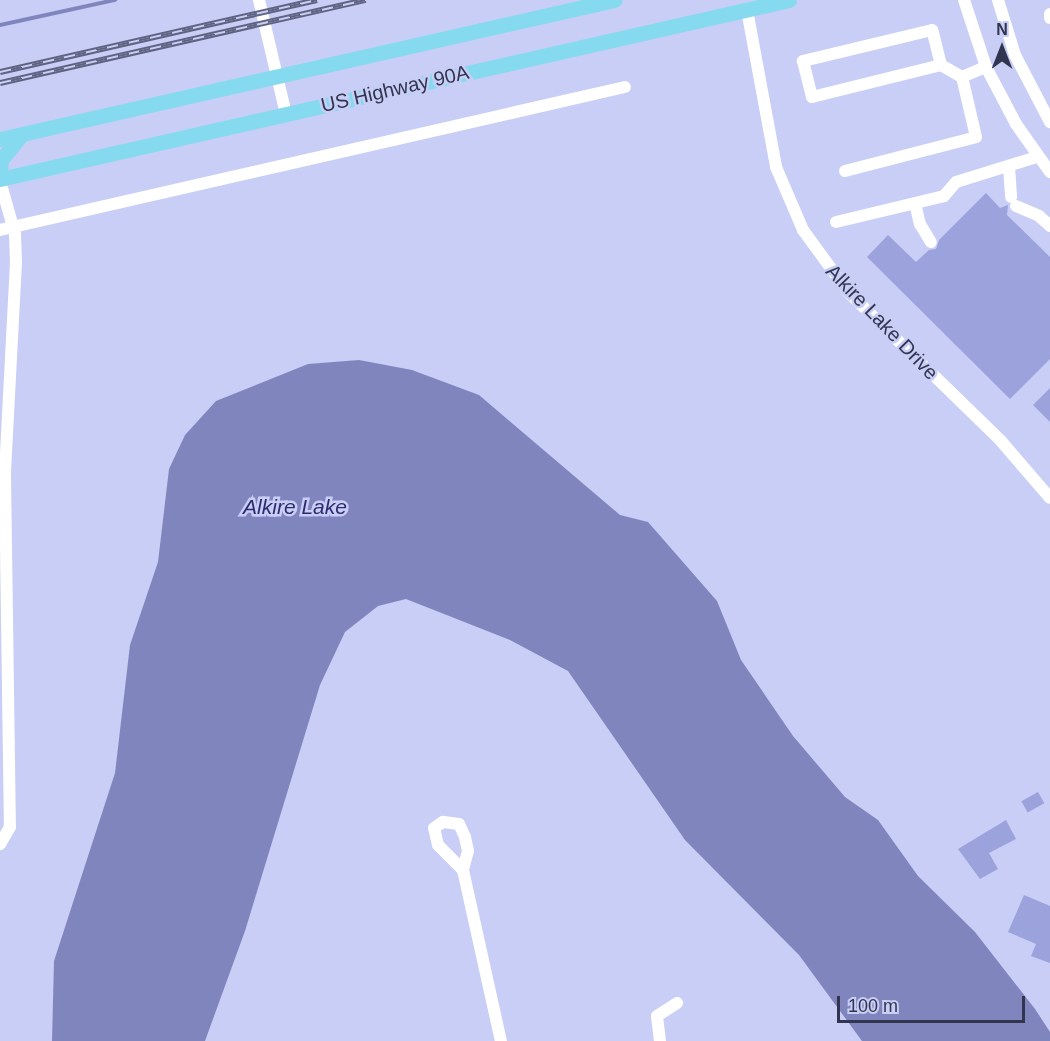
<!DOCTYPE html>
<html>
<head>
<meta charset="utf-8">
<style>
	body { margin:0 }
	#map { position:relative; width:1050px; height:1041px; overflow:hidden; background:#c8cef5; font-family:Arial,sans-serif }
	div>[style] { position:absolute }
	.water>* { inset:0; background:#8086bd }
	.stream>* { height:4px; margin:-2px; padding:0 2px; transform-origin:2px; border-radius:2px; background:#8086bd }
	.building>* { inset:0; background:#9ca2db; transform-origin:0 0 }
	.minor>* { height:12px; margin:-6px; padding:0 6px; transform-origin:6px; border-radius:6px; background:#fff }
	.major>* { height:15px; margin:-7.5px; padding:0 7.5px; transform-origin:7.5px; border-radius:7.5px; background:#85daef }
	.rail>* { height:6px; margin-top:-3px; transform-origin:0; background:repeating-linear-gradient(90deg,#c8cef5 0 11px,#5f6382 0 22px); box-sizing:border-box; border-block:2px solid #5f6382 }
	span { translate:-50% -50%; white-space:nowrap; text-align:center; line-height:1.15; -webkit-text-stroke:5px #c8cef5; paint-order:stroke }
	.street-label { font-size:20px; color:#323550 }
	.water-label { font-size:21px; color:#2d2c6e; font-style:italic }
	.north { position:absolute; left:972px; top:18px; width:60px; height:60px; -webkit-text-stroke:4px #c8cef5; paint-order:stroke; rotate:0deg; font-size:16px; font-weight:700; line-height:24px; text-align:center; color:#323550 }
	.north::after { content:''; display:block; margin:auto; width:21px; height:27px; background:#323550; clip-path:polygon(50% 0,100% 100%,50% 72%,0 100%) }
	.scale { position:absolute; left:837px; top:996px; width:188px; height:27px; box-sizing:border-box; border:3px solid #323550; border-top:0; padding-left:8px; font-size:18px; line-height:21px; white-space:nowrap; color:#323550; -webkit-text-stroke:4px #c8cef5; paint-order:stroke }
</style>
</head>
<body>
<div id="map">
	<div class="water">
		<i style="clip-path:polygon(359px 360px,412px 370px,479px 395px,620px 515px,648px 522px,717px 601px,741px 660px,793px 736px,845px 797px,878px 820px,918px 876px,975px 932px,1035px 1009px,1050px 1032px,1050px 1041px,862px 1041px,799px 955px,685px 840px,568px 671px,510px 640px,406px 599px,378px 606px,345px 632px,320px 685px,245px 931px,205px 1041px,52px 1041px,54px 961px,115px 773px,130px 645px,158px 562px,169px 469px,185px 435px,216px 401px,308px 364px)"></i>
	</div>
	<div class="stream">
		<i style="left:0;top:25px;width:118px;rotate:-12.3deg"></i>
	</div>
	<div class="building">
		<i style="clip-path:polygon(986px 193px,1000px 208px,1008px 205px,1007px 215px,1050px 257px,1050px 359px,1010px 399px,867px 257px,888px 235px,916px 262px,929px 250px,936px 249px,939px 240px)"></i>
		<i style="clip-path:polygon(1050px 388px,1050px 422px,1033px 405px)"></i>
		<i style="left:1038px;top:792px;width:13px;height:19px;rotate:61deg"></i>
		<i style="clip-path:polygon(1006px 820px,1016px 839px,989px 853px,998px 869px,980px 879px,958px 849px)"></i>
		<i style="clip-path:polygon(1024px 895px,1050px 906px,1050px 963px,1031px 956px,1036px 944px,1008px 932px)"></i>
	</div>
	<div class="minor">
		<i style="left:259px;top:0;width:117px;rotate:76.7deg"></i>
		<i style="left:964px;top:0;width:71px;rotate:71.8deg"></i>
		<i style="left:986px;top:67px;width:64px;rotate:62.2deg"></i>
		<i style="left:1016px;top:124px;width:59px;rotate:54.7deg"></i>
		<i style="left:998px;top:0;width:58px;rotate:72.8deg"></i>
		<i style="left:1015px;top:55px;width:76px;rotate:62.4deg"></i>
		<i style="left:747px;top:10px;width:160px;rotate:79.5deg"></i>
		<i style="left:776px;top:167px;width:69px;rotate:66.8deg"></i>
		<i style="left:803px;top:230px;width:78px;rotate:53.9deg"></i>
		<i style="left:849px;top:293px;width:212px;rotate:44.2deg"></i>
		<i style="left:1001px;top:441px;width:75px;rotate:49.3deg"></i>
		<i style="left:1050px;top:14px;width:4px;rotate:90deg"></i>
		<i style="left:941px;top:65px;width:36px;rotate:-104deg"></i>
		<i style="left:932px;top:30px;width:133px;rotate:166.5deg"></i>
		<i style="left:803px;top:61px;width:37px;rotate:76deg"></i>
		<i style="left:812px;top:97px;width:133px;rotate:-13.9deg"></i>
		<i style="left:941px;top:65px;width:24px;rotate:30deg"></i>
		<i style="left:962px;top:77px;width:26px;rotate:-23deg"></i>
		<i style="left:1009px;top:167px;width:30px;rotate:86deg"></i>
		<i style="left:845px;top:171px;width:135px;rotate:-14.5deg"></i>
		<i style="left:976px;top:137px;width:62px;rotate:-103.1deg"></i>
		<i style="left:0;top:181px;width:55px;rotate:74.2deg"></i>
		<i style="left:15px;top:234px;width:28px;rotate:88deg"></i>
		<i style="left:16px;top:262px;width:213px;rotate:93deg"></i>
		<i style="left:5px;top:475px;width:352px;rotate:89.2deg"></i>
		<i style="left:10px;top:827px;width:20px;rotate:120deg"></i>
		<i style="left:915px;top:203px;width:22px;rotate:77deg"></i>
		<i style="left:920px;top:224px;width:21px;rotate:59deg"></i>
		<i style="left:1016px;top:206px;width:25px;rotate:23deg"></i>
		<i style="left:1039px;top:216px;width:15px;rotate:42deg"></i>
		<i style="left:836px;top:222px;width:111px;rotate:-13.5deg"></i>
		<i style="left:944px;top:196px;width:18px;rotate:-49deg"></i>
		<i style="left:956px;top:182px;width:85px;rotate:-17.2deg"></i>
		<i style="left:0;top:230px;width:641px;rotate:-12.89deg"></i>
		<i style="left:463px;top:870px;width:35px;rotate:-135deg"></i>
		<i style="left:438px;top:845px;width:17px;rotate:-103deg"></i>
		<i style="left:434px;top:828px;width:11px;rotate:-34deg"></i>
		<i style="left:443px;top:822px;width:16px;rotate:7deg"></i>
		<i style="left:459px;top:824px;width:14px;rotate:65deg"></i>
		<i style="left:465px;top:837px;width:14px;rotate:78deg"></i>
		<i style="left:468px;top:851px;width:20px;rotate:105deg"></i>
		<i style="left:463px;top:870px;width:175px;rotate:77.5deg"></i>
		<i style="left:660px;top:1041px;width:25px;rotate:-97deg"></i>
		<i style="left:657px;top:1016px;width:24px;rotate:-33deg"></i>
	</div>
	<div class="major">
		<i style="left:0;top:139px;width:630px;rotate:-12.76deg"></i>
		<i style="left:0;top:173px;width:13px;rotate:-86deg"></i>
		<i style="left:1px;top:160px;width:32px;rotate:-51deg"></i>
		<i style="left:0;top:179px;width:809px;rotate:-12.78deg"></i>
	</div>
	<div class="rail">
		<i style="left:0;top:72px;width:325px;rotate:-12.8deg"></i>
		<i style="left:0;top:83px;width:375px;rotate:-12.8deg"></i>
	</div>
	<div class="street-label">
		<span style="left:395px;top:89px;rotate:-13deg">US Highway 90A</span>
		<span style="left:882px;top:322px;rotate:46deg">Alkire Lake Drive</span>
	</div>
	<div class="water-label">
		<span style="left:295px;top:507px">Alkire Lake</span>
	</div>
	<div class="north">N</div>
	<div class="scale">100 m</div>
</div>
</body>
</html>
